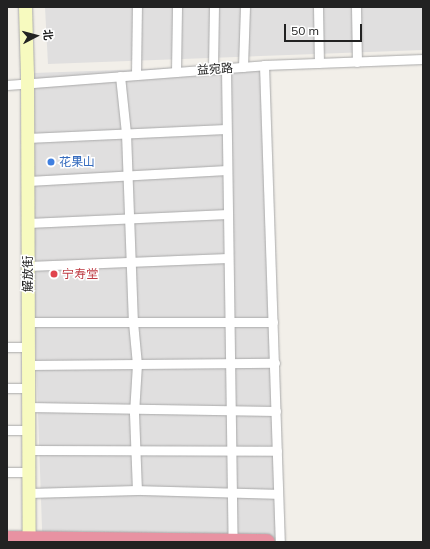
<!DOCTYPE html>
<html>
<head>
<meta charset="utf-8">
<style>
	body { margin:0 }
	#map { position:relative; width:430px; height:549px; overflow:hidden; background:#f2efe9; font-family:Mulish,"Noto Sans SC",sans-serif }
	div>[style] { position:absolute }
	.residential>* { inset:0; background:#e0dfdf; transform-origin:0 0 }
	.roads { filter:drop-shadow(0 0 1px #a9a9a9) drop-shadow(0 0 1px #a9a9a9) }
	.street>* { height:9px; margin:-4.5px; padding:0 4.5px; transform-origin:4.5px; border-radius:4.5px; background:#fff }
	.secondary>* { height:13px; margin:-6.5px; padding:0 6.5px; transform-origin:6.5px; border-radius:6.5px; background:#f7fabf }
	.highway>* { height:17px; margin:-8.5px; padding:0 8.5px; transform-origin:8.5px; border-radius:8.5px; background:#e892a2 }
	.dots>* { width:11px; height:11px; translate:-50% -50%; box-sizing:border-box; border:2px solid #fff; border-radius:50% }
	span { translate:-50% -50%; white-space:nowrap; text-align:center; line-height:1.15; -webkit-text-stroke:3px #fff; paint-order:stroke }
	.street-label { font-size:12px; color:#222 }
	.shop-label { font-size:12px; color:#366cbe }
	.left { translate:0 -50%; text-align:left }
	.health-label { font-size:12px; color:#be3a42 }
	.frame { position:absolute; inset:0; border:8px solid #222; pointer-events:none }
	.north { position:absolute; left:16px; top:16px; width:40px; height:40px; -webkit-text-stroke:3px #fff; paint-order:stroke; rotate:84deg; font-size:11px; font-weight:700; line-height:16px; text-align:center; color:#222 }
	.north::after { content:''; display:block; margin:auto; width:14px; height:18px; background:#222; clip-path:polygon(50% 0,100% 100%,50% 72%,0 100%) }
	.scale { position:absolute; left:284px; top:24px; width:78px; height:18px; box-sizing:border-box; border:2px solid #222; border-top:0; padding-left:5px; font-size:12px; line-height:14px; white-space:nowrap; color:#222; -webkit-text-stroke:3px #fff; paint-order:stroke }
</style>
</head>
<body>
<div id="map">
	<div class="residential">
		<i style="clip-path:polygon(45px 7px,423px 7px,423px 50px,48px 64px)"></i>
		<i style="left:264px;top:65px;width:477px;height:238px;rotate:88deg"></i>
	</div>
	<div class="roads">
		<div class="street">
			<i style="left:318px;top:7px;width:56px;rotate:89deg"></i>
			<i style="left:356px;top:7px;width:55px;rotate:89deg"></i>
			<i style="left:264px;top:65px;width:477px;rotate:88.1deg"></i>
			<i style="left:243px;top:67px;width:60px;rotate:-88.1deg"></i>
			<i style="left:226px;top:68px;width:473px;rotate:89.2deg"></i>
			<i style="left:213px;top:69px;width:62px;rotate:-89.1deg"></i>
			<i style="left:176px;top:72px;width:65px;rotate:-89.1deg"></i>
			<i style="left:136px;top:75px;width:68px;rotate:-89.2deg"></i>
			<i style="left:120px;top:76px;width:57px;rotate:84deg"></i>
			<i style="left:126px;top:133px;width:189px;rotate:87.9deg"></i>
			<i style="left:133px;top:322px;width:42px;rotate:84.6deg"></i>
			<i style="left:137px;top:364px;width:49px;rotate:93.5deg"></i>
			<i style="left:134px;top:413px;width:77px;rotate:87.8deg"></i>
			<i style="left:137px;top:490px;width:141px;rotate:1.6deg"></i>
			<i style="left:7px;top:85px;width:258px;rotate:-4.4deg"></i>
			<i style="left:264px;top:65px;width:159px;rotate:-2.2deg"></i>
			<i style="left:27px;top:138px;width:199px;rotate:-2.6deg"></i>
			<i style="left:28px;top:181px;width:199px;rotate:-3.2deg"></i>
			<i style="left:28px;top:223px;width:200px;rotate:-2.6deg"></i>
			<i style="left:28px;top:266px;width:200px;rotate:-2.3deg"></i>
			<i style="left:28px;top:322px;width:245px"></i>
			<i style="left:7px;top:347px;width:21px"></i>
			<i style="left:28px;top:365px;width:247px;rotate:-0.5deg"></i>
			<i style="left:7px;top:388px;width:21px"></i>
			<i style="left:28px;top:407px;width:248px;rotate:0.9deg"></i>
			<i style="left:7px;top:430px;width:22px"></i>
			<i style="left:29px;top:450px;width:248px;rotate:0.2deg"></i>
			<i style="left:7px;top:472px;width:22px"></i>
			<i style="left:29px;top:493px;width:108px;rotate:-1.6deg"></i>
		</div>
		<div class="secondary">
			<i style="left:25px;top:7px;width:67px;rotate:88.3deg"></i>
			<i style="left:27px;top:74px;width:468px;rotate:89.8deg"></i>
		</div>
		<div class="highway">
			<i style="left:7px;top:539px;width:259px;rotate:0.7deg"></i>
		</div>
	</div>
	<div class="dots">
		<i style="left:51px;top:162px;background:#3f7fe0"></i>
		<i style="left:54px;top:274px;background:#e0444e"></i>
	</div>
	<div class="street-label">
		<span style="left:215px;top:69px;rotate:-4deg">益宛路</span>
		<span style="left:28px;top:274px;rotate:-90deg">解放街</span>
	</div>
	<div class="shop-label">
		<span class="left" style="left:59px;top:162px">花果山</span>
	</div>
	<div class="health-label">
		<span class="left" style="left:62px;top:274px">宁寿堂</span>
	</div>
	<div class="frame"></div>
	<div class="north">北</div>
	<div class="scale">50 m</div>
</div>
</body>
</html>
